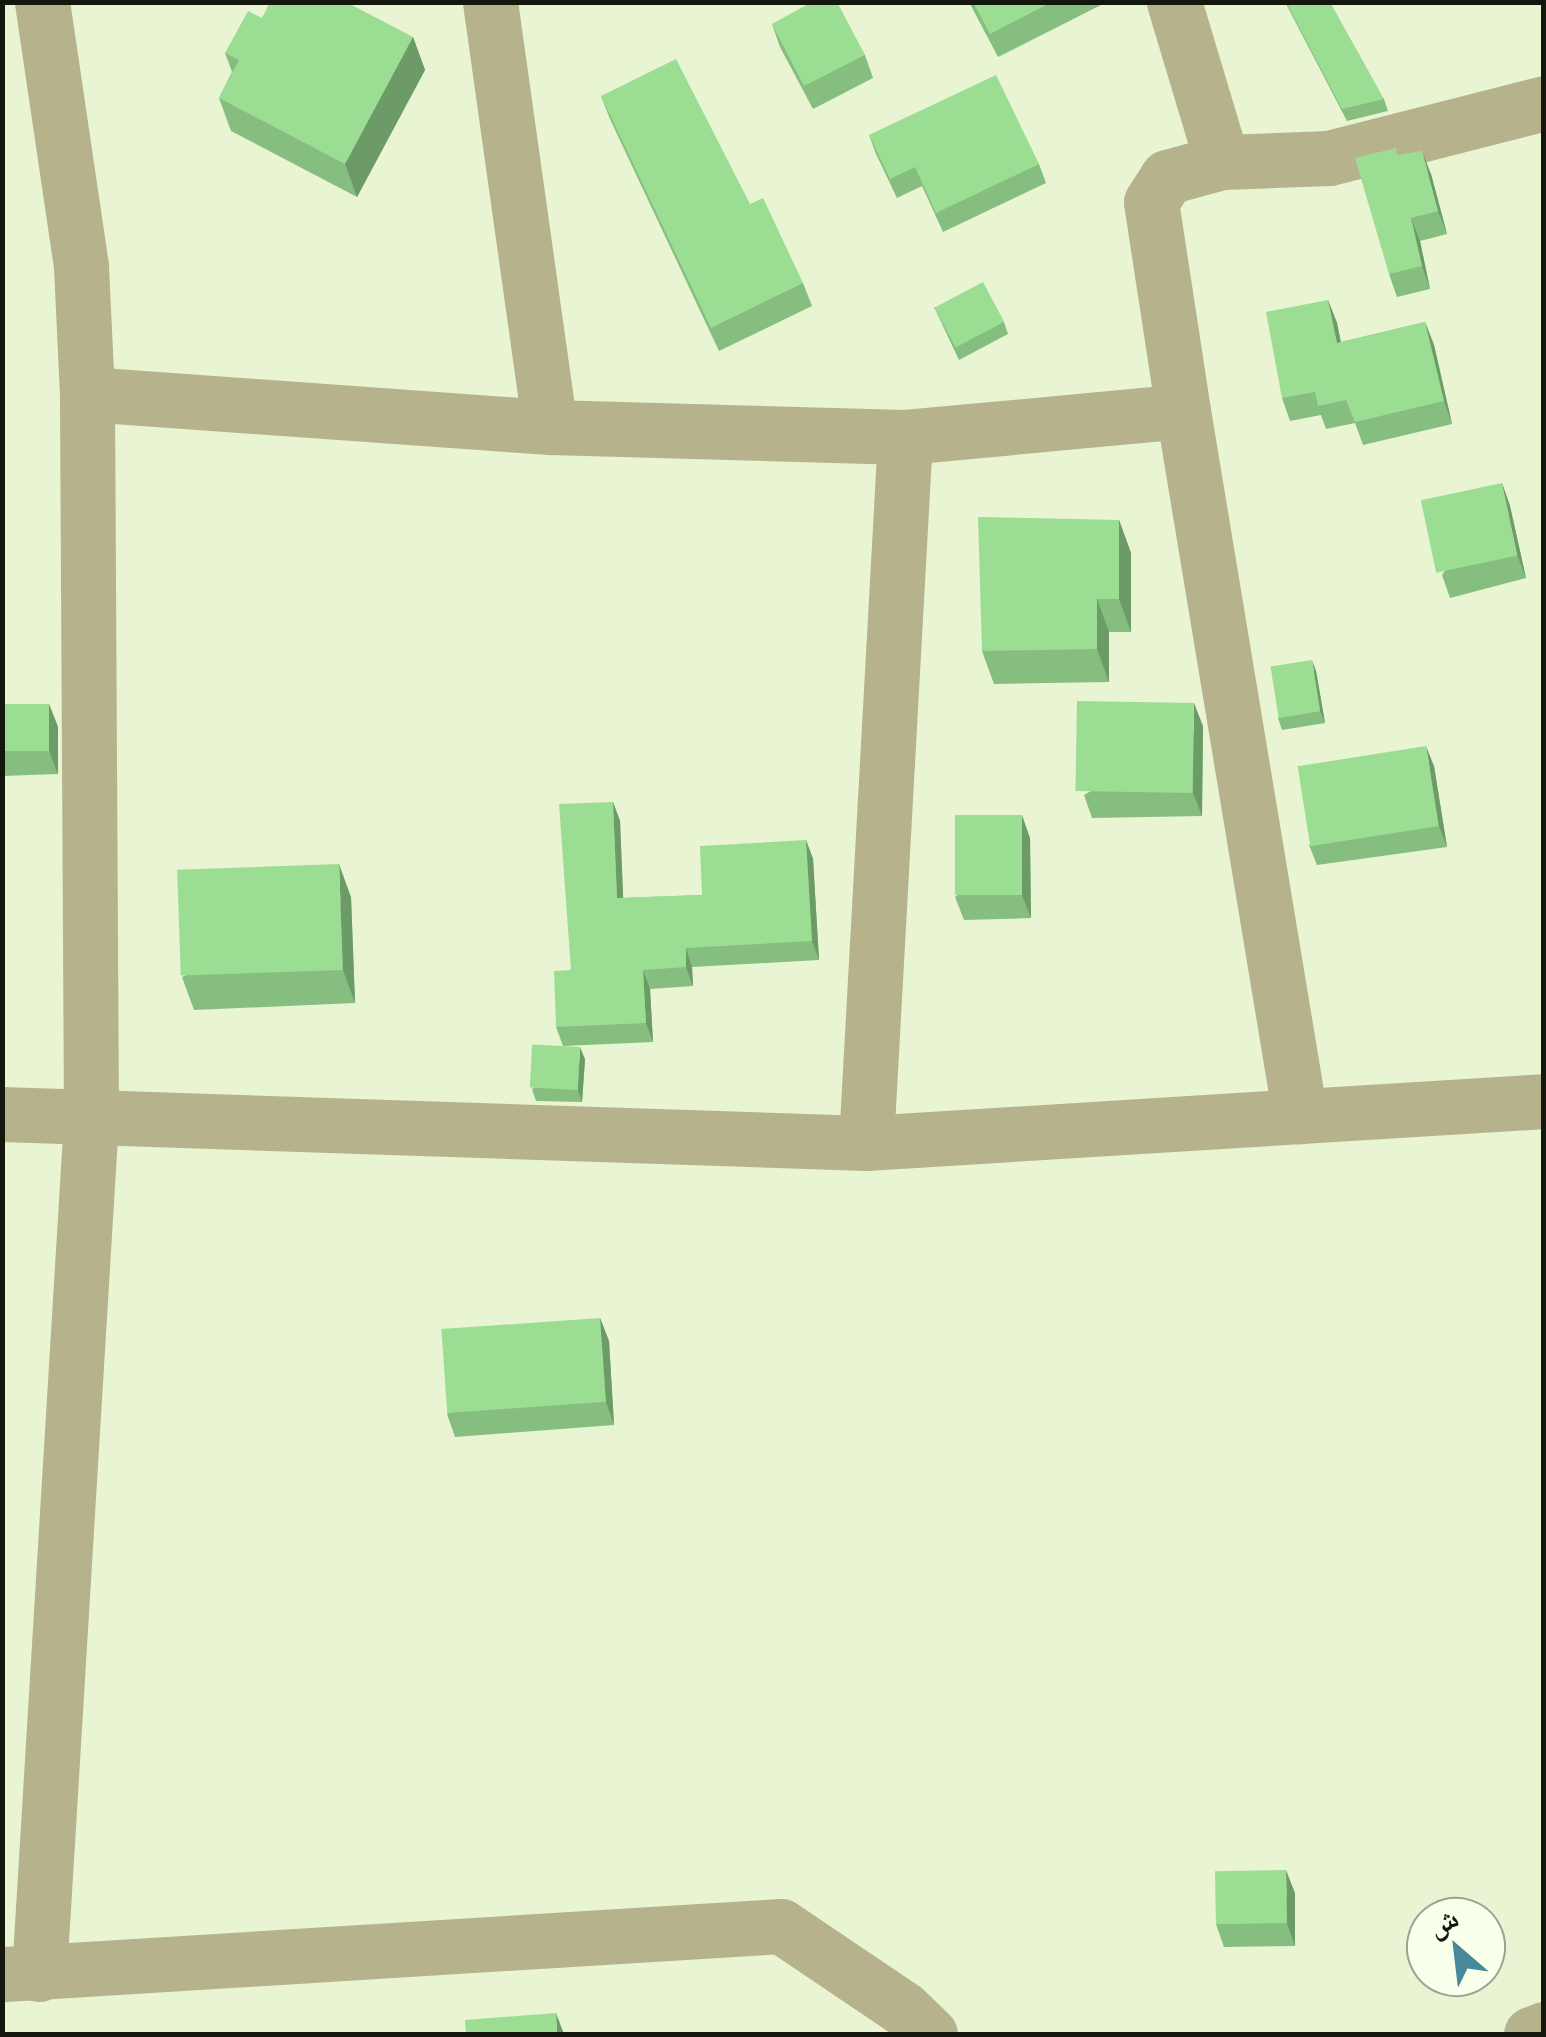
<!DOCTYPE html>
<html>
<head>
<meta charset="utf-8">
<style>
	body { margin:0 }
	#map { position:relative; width:1546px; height:2037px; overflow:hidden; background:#e8f4d2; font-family:"Titillium Web","Noto Naskh Arabic",sans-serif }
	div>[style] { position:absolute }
	.minor>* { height:55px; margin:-27.5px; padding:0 27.5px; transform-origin:27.5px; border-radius:27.5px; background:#b6b38c }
	.wall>* { inset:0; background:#86be7f }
	.shaded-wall>* { inset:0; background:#6d9b68 }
	.building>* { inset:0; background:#9cdd94; transform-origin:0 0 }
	span { translate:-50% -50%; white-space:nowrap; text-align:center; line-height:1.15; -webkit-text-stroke:9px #f8ffeb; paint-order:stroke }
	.frame { position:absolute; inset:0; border:5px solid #14170c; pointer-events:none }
	.north { position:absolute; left:1406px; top:1897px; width:100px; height:100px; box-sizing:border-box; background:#f8ffeb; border:2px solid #9da292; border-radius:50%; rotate:332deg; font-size:28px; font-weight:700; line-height:40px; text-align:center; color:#14170c }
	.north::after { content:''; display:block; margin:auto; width:35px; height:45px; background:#47899a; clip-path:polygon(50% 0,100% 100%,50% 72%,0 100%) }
</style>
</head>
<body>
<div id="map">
	<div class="minor">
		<i style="left:490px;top:2px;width:429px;rotate:82deg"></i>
		<i style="left:1174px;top:2px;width:167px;rotate:73.3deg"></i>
		<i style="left:87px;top:394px;width:464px;rotate:4.1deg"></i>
		<i style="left:550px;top:427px;width:355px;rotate:1.6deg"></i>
		<i style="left:905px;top:437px;width:279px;rotate:-5.3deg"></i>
		<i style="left:1183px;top:411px;width:715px;rotate:80.58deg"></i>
		<i style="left:1183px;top:411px;width:211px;rotate:-98.7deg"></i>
		<i style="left:1151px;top:202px;width:30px;rotate:-57deg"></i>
		<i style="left:1167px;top:177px;width:57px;rotate:-15.3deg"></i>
		<i style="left:1222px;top:162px;width:107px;rotate:-2.1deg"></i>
		<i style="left:1329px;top:158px;width:222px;rotate:-14.3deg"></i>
		<i style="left:2px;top:1114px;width:864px;rotate:1.92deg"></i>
		<i style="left:866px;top:1143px;width:679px;rotate:-3.54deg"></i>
		<i style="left:866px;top:1143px;width:707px;rotate:-86.84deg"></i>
		<i style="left:5px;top:1974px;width:777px;rotate:-3.54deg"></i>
		<i style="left:781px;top:1926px;width:148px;rotate:34deg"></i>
		<i style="left:904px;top:2009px;width:36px;rotate:44deg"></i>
		<i style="left:39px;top:1974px;width:858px;rotate:-86.52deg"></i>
		<i style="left:91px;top:1118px;width:724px;rotate:-90.32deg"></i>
		<i style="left:87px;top:394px;width:128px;rotate:-92.7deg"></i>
		<i style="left:81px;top:266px;width:267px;rotate:-98.4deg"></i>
		<i style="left:1531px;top:2034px;width:14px;rotate:-21deg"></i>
	</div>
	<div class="wall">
		<i style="clip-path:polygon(969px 2px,1100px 2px,1101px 5px,998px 57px)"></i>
		<i style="clip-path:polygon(1285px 2px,1384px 99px,1388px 111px,1347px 121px)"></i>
		<i style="clip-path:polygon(262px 18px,413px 37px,425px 70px,357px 197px,231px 131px,219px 98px,232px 72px,225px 53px)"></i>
		<i style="clip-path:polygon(772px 24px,865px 55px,873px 78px,813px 109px,780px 47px)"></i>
		<i style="clip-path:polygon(601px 96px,750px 204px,803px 283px,812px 306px,719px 351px,610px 119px)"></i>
		<i style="clip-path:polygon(869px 135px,1039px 164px,1046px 183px,943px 232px,922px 186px,897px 198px,876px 154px)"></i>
		<i style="clip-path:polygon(1398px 155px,1431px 174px,1447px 234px,1420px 241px,1430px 289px,1397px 297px,1389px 274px)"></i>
		<i style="clip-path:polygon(1328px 300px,1337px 323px,1341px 342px,1425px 322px,1434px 345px,1452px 424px,1363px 445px,1355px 423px,1326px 429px,1321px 415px,1290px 421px,1282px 398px)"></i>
		<i style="clip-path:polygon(934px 307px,1004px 322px,1008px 334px,959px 360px)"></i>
		<i style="clip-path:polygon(1502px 483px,1510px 506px,1526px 578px,1450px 598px,1442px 575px)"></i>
		<i style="clip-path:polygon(1119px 520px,1131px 553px,1131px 632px,1109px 632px,1109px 682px,994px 684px,982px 651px)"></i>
		<i style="clip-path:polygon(1316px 671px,1325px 723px,1282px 730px,1278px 718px)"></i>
		<i style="clip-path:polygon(49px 704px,58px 727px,58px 774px,2px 776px,2px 706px)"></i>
		<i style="clip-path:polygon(1203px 726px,1202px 816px,1092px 818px,1084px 795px)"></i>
		<i style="clip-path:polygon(1434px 766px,1447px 847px,1317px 865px,1309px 845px)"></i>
		<i style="clip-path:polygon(613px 802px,620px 821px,623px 898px,702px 895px,806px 840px,813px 859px,819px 960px,692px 967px,693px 986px,650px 989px,653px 1042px,563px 1046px,556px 1027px)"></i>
		<i style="clip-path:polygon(1030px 838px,1031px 918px,964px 920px,955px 897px)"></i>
		<i style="clip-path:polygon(351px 897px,355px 1003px,194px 1010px,182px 977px)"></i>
		<i style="clip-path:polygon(585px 1059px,582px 1102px,536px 1101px,532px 1089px)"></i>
		<i style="clip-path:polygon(600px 1318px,609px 1341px,614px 1425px,455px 1437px,447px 1414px)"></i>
		<i style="clip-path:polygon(1295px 1893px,1295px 1946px,1224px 1947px,1216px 1924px)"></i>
	</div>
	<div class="shaded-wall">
		<i style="clip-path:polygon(413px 37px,425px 70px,357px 197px,345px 164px)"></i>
		<i style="clip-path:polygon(1422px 151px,1431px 174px,1447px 234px,1438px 211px)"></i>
		<i style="clip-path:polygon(1411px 218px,1420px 241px,1430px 289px,1422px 266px)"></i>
		<i style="clip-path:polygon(1328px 300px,1337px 323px,1345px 366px,1337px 343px)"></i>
		<i style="clip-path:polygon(1425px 322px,1434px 345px,1452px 424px,1444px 401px)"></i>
		<i style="clip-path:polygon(1502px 483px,1510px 506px,1526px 578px,1517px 555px)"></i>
		<i style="clip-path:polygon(1119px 520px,1131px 553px,1131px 632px,1119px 599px)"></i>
		<i style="clip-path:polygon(1097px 599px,1109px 632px,1109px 682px,1097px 649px)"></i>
		<i style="clip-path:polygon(1312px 660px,1316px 671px,1325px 723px,1320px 711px)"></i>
		<i style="clip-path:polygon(1194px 703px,1203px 726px,1202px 816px,1193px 793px)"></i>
		<i style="clip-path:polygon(49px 704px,58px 727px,58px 774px,49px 751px)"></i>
		<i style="clip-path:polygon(1426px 746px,1434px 766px,1447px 847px,1439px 826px)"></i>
		<i style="clip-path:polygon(613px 802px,620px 821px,624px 917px,617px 898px)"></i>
		<i style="clip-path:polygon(1022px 815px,1030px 838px,1031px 918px,1022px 895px)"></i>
		<i style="clip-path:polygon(806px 840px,813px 859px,819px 960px,812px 941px)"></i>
		<i style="clip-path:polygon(339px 864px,351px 897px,355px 1003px,343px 970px)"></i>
		<i style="clip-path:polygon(686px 948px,692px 967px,693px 986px,686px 967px)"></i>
		<i style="clip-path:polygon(643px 970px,650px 989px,653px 1042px,646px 1023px)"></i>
		<i style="clip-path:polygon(580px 1047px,585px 1059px,582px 1102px,578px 1090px)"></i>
		<i style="clip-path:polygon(600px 1318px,609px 1341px,614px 1425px,606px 1402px)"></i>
		<i style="clip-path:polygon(1286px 1870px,1295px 1893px,1295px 1946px,1287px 1923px)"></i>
		<i style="clip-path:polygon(556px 2013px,564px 2034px,557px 2034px)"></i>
	</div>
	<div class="building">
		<i style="clip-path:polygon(270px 2px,346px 2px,413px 37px,345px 164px,219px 98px,239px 60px,225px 53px,248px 11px,262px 18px)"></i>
		<i style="clip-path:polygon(812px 2px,837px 2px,865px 55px,804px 86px,772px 24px)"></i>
		<i style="clip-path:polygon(973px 2px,1052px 2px,990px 34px)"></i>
		<i style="clip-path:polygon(1286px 2px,1330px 2px,1384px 99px,1342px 109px)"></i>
		<i style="clip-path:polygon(676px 59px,750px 204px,763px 198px,803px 283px,711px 328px,601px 96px)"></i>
		<i style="clip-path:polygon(996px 75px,1039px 164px,936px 213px,915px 167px,890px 179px,869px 135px)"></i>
		<i style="clip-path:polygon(1396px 148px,1397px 155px,1422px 151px,1438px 211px,1411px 218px,1422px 266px,1389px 274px,1355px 158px)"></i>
		<i style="left:983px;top:282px;width:45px;height:55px;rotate:62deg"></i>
		<i style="clip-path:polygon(1328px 300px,1337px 343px,1425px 322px,1444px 401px,1355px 422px,1346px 400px,1318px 406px,1315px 392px,1282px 398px,1266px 312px)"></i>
		<i style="left:1502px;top:483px;width:74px;height:83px;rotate:78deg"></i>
		<i style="clip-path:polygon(978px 517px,1119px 520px,1119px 599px,1097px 599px,1097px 649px,982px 651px)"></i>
		<i style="left:1312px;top:660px;width:52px;height:42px;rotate:81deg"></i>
		<i style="left:1194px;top:703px;width:90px;height:117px;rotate:91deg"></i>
		<i style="left:49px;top:704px;width:47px;height:47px;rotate:90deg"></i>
		<i style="left:1426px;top:746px;width:81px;height:130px;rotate:81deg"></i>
		<i style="clip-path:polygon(613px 802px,617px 898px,702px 895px,700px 846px,806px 840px,812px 941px,686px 948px,686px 967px,643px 970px,646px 1023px,556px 1027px,554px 971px,571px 970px,559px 804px)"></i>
		<i style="left:1022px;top:815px;width:80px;height:67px;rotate:90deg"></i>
		<i style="left:339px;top:864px;width:106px;height:162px;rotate:88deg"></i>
		<i style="left:580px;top:1047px;width:43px;height:48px;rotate:93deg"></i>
		<i style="left:600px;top:1318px;width:84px;height:159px;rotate:86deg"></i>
		<i style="left:1286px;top:1870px;width:53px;height:71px;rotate:89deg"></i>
		<i style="clip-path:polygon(556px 2013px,557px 2034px,466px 2034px,465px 2020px)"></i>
	</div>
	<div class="frame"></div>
	<div class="north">ش</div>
</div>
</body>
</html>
